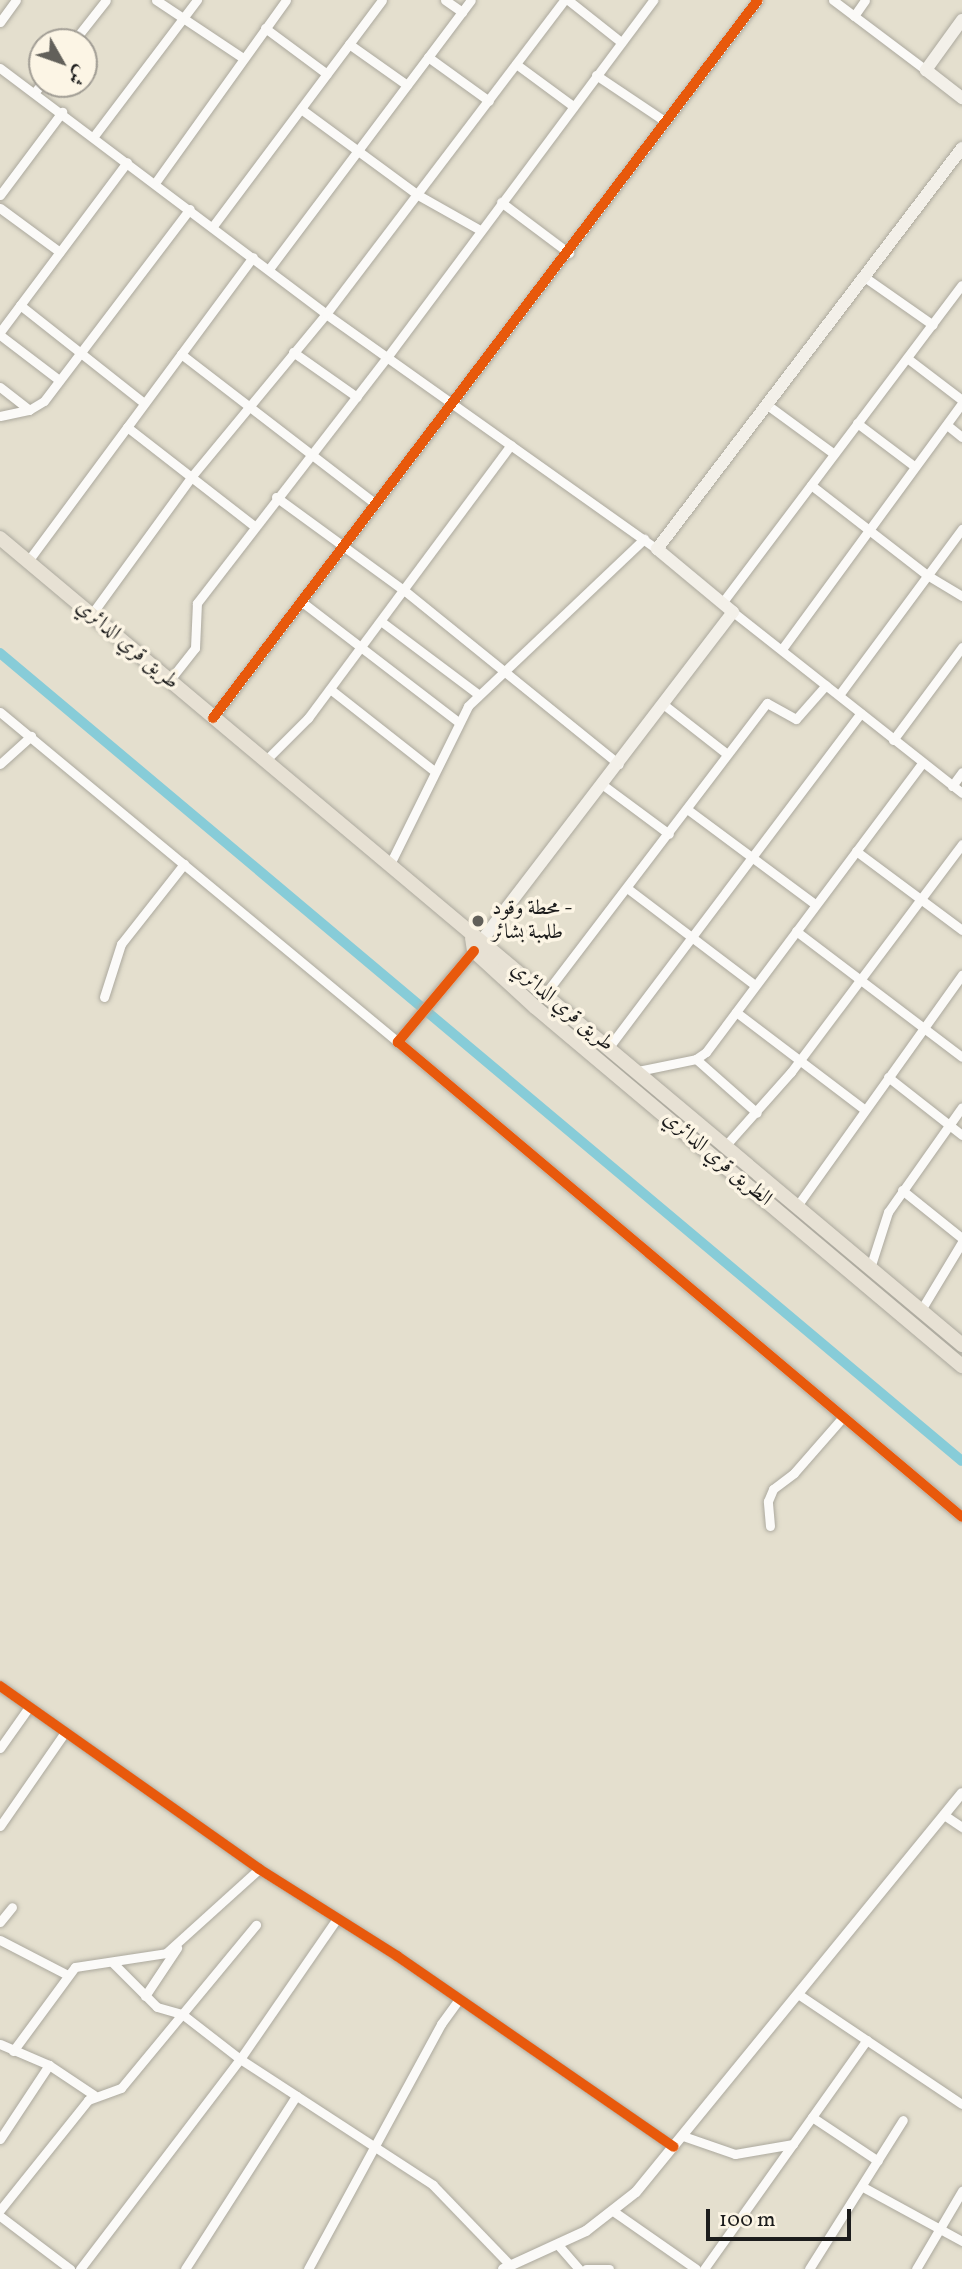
<!DOCTYPE html>
<html>
<head>
<meta charset="utf-8">
<style>
	body { margin:0 }
	#map { position:relative; width:962px; height:2269px; overflow:hidden; background:#e4dfce; font-family:Vollkorn,Amiri,serif }
	div>[style] { position:absolute }
	.canal>* { height:10px; margin:-5px; padding:0 5px; transform-origin:5px; border-radius:5px; background:#87ccd8 }
	.roads { filter:drop-shadow(0 0 2px #aca99e) drop-shadow(0 0 2px #aca99e) }
	.minor>* { height:9px; margin:-4.5px; padding:0 4.5px; transform-origin:4.5px; border-radius:4.5px; background:#fbfaf8 }
	.tertiary>* { height:10px; margin:-5px; padding:0 5px; transform-origin:5px; border-radius:5px; background:#fbfaf8 }
	.secondary>* { height:12px; margin:-6px; padding:0 6px; transform-origin:6px; border-radius:6px; background:#f3f0e9 }
	.trunk>* { height:14px; margin:-7px; padding:0 7px; transform-origin:7px; border-radius:7px; background:#e7e1d4 }
	.cycleway>* { height:10px; margin:-5px; padding:0 5px; transform-origin:5px; border-radius:5px; background:#e8590c }
	.dots>* { width:19px; height:19px; translate:-50% -50%; box-sizing:border-box; border:4px solid #fcf5e5; border-radius:50% }
	span { translate:-50% -50%; white-space:nowrap; text-align:center; line-height:1.15; -webkit-text-stroke:7px #fcf5e5; paint-order:stroke }
	.street-label { font-size:21px; color:#1c1c1c }
	.poi-label { font-size:21px; color:#1c1c1c }
	.left { translate:0 -50%; text-align:left }
	.north { position:absolute; left:28px; top:28px; width:70px; height:70px; box-sizing:border-box; background:#fcf5e5; border:2px solid #a29e95; border-radius:50%; rotate:130deg; font-size:19px; font-weight:700; line-height:28px; text-align:center; color:#1c1c1c }
	.north::after { content:''; display:block; margin:auto; width:24px; height:32px; background:#62605a; clip-path:polygon(50% 0,100% 100%,50% 72%,0 100%) }
	.scale { position:absolute; left:706px; top:2209px; width:145px; height:32px; box-sizing:border-box; border:4px solid #1c1c1c; border-top:0; padding-left:9px; font-size:21px; line-height:24px; white-space:nowrap; color:#1c1c1c; -webkit-text-stroke:5px #fcf5e5; paint-order:stroke }
</style>
</head>
<body>
<div id="map">
	<div class="canal">
		<i style="left:0;top:653px;width:1256px;rotate:40.03deg"></i>
	</div>
	<div class="roads">
		<div class="minor">
			<i style="left:156px;top:0;width:105px;rotate:33.7deg"></i>
			<i style="left:445px;top:0;width:21px;rotate:35deg"></i>
			<i style="left:568px;top:0;width:68px;rotate:38.4deg"></i>
			<i style="left:833px;top:0;width:116px;rotate:37deg"></i>
			<i style="left:854px;top:16px;width:19px;rotate:-55deg"></i>
			<i style="left:0;top:22px;width:27px;rotate:-54deg"></i>
			<i style="left:265px;top:28px;width:77px;rotate:36.6deg"></i>
			<i style="left:73px;top:42px;width:53px;rotate:-51.8deg"></i>
			<i style="left:349px;top:44px;width:71px;rotate:35.3deg"></i>
			<i style="left:428px;top:57px;width:75px;rotate:35.8deg"></i>
			<i style="left:516px;top:64px;width:71px;rotate:36.4deg"></i>
			<i style="left:0;top:68px;width:408px;rotate:37deg"></i>
			<i style="left:326px;top:314px;width:406px;rotate:35.4deg"></i>
			<i style="left:596px;top:75px;width:84px;rotate:33.9deg"></i>
			<i style="left:35px;top:92px;width:11px;rotate:-52deg"></i>
			<i style="left:301px;top:109px;width:145px;rotate:36.3deg"></i>
			<i style="left:418px;top:195px;width:71px;rotate:29.4deg"></i>
			<i style="left:94px;top:136px;width:171px;rotate:-52.9deg"></i>
			<i style="left:155px;top:183px;width:225px;rotate:-54.4deg"></i>
			<i style="left:0;top:195px;width:104px;rotate:-53.2deg"></i>
			<i style="left:501px;top:202px;width:85px;rotate:36.9deg"></i>
			<i style="left:0;top:208px;width:74px;rotate:36.3deg"></i>
			<i style="left:213px;top:226px;width:282px;rotate:-53.2deg"></i>
			<i style="left:269px;top:269px;width:336px;rotate:-53.1deg"></i>
			<i style="left:863px;top:276px;width:85px;rotate:35deg"></i>
			<i style="left:20px;top:305px;width:158px;rotate:38.3deg"></i>
			<i style="left:0;top:332px;width:212px;rotate:-53.2deg"></i>
			<i style="left:0;top:335px;width:74px;rotate:37.3deg"></i>
			<i style="left:293px;top:352px;width:78px;rotate:35.1deg"></i>
			<i style="left:181px;top:354px;width:246px;rotate:37.6deg"></i>
			<i style="left:907px;top:358px;width:69px;rotate:37.4deg"></i>
			<i style="left:0;top:387px;width:37px;rotate:38deg"></i>
			<i style="left:766px;top:404px;width:84px;rotate:36.3deg"></i>
			<i style="left:0;top:416px;width:30px;rotate:-12deg"></i>
			<i style="left:29px;top:410px;width:17px;rotate:-31deg"></i>
			<i style="left:44px;top:401px;width:241px;rotate:-52.8deg"></i>
			<i style="left:857px;top:423px;width:71px;rotate:37deg"></i>
			<i style="left:947px;top:425px;width:19px;rotate:39deg"></i>
			<i style="left:127px;top:427px;width:161px;rotate:37.9deg"></i>
			<i style="left:811px;top:485px;width:147px;rotate:37.8deg"></i>
			<i style="left:927px;top:575px;width:41px;rotate:31deg"></i>
			<i style="left:276px;top:497px;width:160px;rotate:36.1deg"></i>
			<i style="left:405px;top:591px;width:275px;rotate:39deg"></i>
			<i style="left:28px;top:561px;width:378px;rotate:-53.5deg"></i>
			<i style="left:302px;top:602px;width:195px;rotate:37.5deg"></i>
			<i style="left:722px;top:603px;width:398px;rotate:-53deg"></i>
			<i style="left:733px;top:612px;width:292px;rotate:38.3deg"></i>
			<i style="left:91px;top:615px;width:172px;rotate:-54deg"></i>
			<i style="left:192px;top:476px;width:210px;rotate:-50.4deg"></i>
			<i style="left:326px;top:314px;width:394px;rotate:-52.8deg"></i>
			<i style="left:382px;top:622px;width:120px;rotate:36.9deg"></i>
			<i style="left:782px;top:649px;width:305px;rotate:-53.8deg"></i>
			<i style="left:169px;top:681px;width:42px;rotate:-51.8deg"></i>
			<i style="left:195px;top:648px;width:45px;rotate:-87.5deg"></i>
			<i style="left:197px;top:603px;width:312px;rotate:-52.3deg"></i>
			<i style="left:388px;top:356px;width:444px;rotate:-53.3deg"></i>
			<i style="left:330px;top:689px;width:131px;rotate:38.2deg"></i>
			<i style="left:839px;top:695px;width:207px;rotate:-53.5deg"></i>
			<i style="left:663px;top:704px;width:81px;rotate:38deg"></i>
			<i style="left:0;top:712px;width:517px;rotate:39.66deg"></i>
			<i style="left:213px;top:718px;width:901px;rotate:-52.8deg"></i>
			<i style="left:893px;top:740px;width:116px;rotate:-53.4deg"></i>
			<i style="left:265px;top:761px;width:61px;rotate:-45deg"></i>
			<i style="left:308px;top:718px;width:340px;rotate:-53.4deg"></i>
			<i style="left:0;top:764px;width:42px;rotate:-42.1deg"></i>
			<i style="left:603px;top:785px;width:82px;rotate:36.6deg"></i>
			<i style="left:952px;top:786px;width:17px;rotate:-54deg"></i>
			<i style="left:687px;top:809px;width:159px;rotate:36.6deg"></i>
			<i style="left:856px;top:851px;width:132px;rotate:36.7deg"></i>
			<i style="left:389px;top:866px;width:178px;rotate:-63.7deg"></i>
			<i style="left:468px;top:706px;width:243px;rotate:-43.5deg"></i>
			<i style="left:627px;top:888px;width:161px;rotate:37.2deg"></i>
			<i style="left:796px;top:931px;width:208px;rotate:37.2deg"></i>
			<i style="left:545px;top:994px;width:366px;rotate:-52.7deg"></i>
			<i style="left:767px;top:703px;width:33px;rotate:29deg"></i>
			<i style="left:796px;top:719px;width:45px;rotate:-48.6deg"></i>
			<i style="left:104px;top:997px;width:56px;rotate:-72.2deg"></i>
			<i style="left:121px;top:944px;width:102px;rotate:-51.8deg"></i>
			<i style="left:736px;top:1012px;width:161px;rotate:37.2deg"></i>
			<i style="left:609px;top:1047px;width:418px;rotate:-53deg"></i>
			<i style="left:696px;top:1059px;width:81px;rotate:41.5deg"></i>
			<i style="left:638px;top:1071px;width:59px;rotate:-11.7deg"></i>
			<i style="left:696px;top:1059px;width:12px;rotate:-35deg"></i>
			<i style="left:706px;top:1052px;width:361px;rotate:-53.2deg"></i>
			<i style="left:888px;top:1077px;width:94px;rotate:38.1deg"></i>
			<i style="left:726px;top:1145px;width:98px;rotate:-48.3deg"></i>
			<i style="left:791px;top:1072px;width:285px;rotate:-53.1deg"></i>
			<i style="left:902px;top:1190px;width:77px;rotate:38.7deg"></i>
			<i style="left:797px;top:1206px;width:284px;rotate:-54.5deg"></i>
			<i style="left:870px;top:1268px;width:59px;rotate:-72.2deg"></i>
			<i style="left:888px;top:1212px;width:128px;rotate:-54.8deg"></i>
			<i style="left:921px;top:1310px;width:79px;rotate:-58.9deg"></i>
			<i style="left:770px;top:1526px;width:25px;rotate:-95deg"></i>
			<i style="left:768px;top:1501px;width:13px;rotate:-67deg"></i>
			<i style="left:773px;top:1489px;width:26px;rotate:-37deg"></i>
			<i style="left:794px;top:1473px;width:74px;rotate:-48.8deg"></i>
			<i style="left:0;top:1686px;width:317px;rotate:35.2deg"></i>
			<i style="left:259px;top:1869px;width:163px;rotate:32.2deg"></i>
			<i style="left:397px;top:1956px;width:336px;rotate:34.6deg"></i>
			<i style="left:0;top:1748px;width:50px;rotate:-54.7deg"></i>
			<i style="left:944px;top:1815px;width:22px;rotate:34deg"></i>
			<i style="left:0;top:1826px;width:114px;rotate:-55.3deg"></i>
			<i style="left:0;top:1922px;width:19px;rotate:-51deg"></i>
			<i style="left:0;top:1940px;width:74px;rotate:27.3deg"></i>
			<i style="left:113px;top:1963px;width:62px;rotate:45deg"></i>
			<i style="left:157px;top:2007px;width:26px;rotate:16deg"></i>
			<i style="left:182px;top:2014px;width:73px;rotate:37.8deg"></i>
			<i style="left:240px;top:2059px;width:230px;rotate:33.1deg"></i>
			<i style="left:433px;top:2185px;width:112px;rotate:46.1deg"></i>
			<i style="left:798px;top:1994px;width:197px;rotate:33.9deg"></i>
			<i style="left:145px;top:1996px;width:58px;rotate:-56.3deg"></i>
			<i style="left:0;top:2044px;width:53px;rotate:23.2deg"></i>
			<i style="left:49px;top:2065px;width:54px;rotate:33.7deg"></i>
			<i style="left:13px;top:2051px;width:104px;rotate:-53.6deg"></i>
			<i style="left:75px;top:1967px;width:92px;rotate:-8.7deg"></i>
			<i style="left:166px;top:1953px;width:125px;rotate:-42.1deg"></i>
			<i style="left:812px;top:2117px;width:79px;rotate:33.7deg"></i>
			<i style="left:683px;top:2136px;width:55px;rotate:19.1deg"></i>
			<i style="left:735px;top:2154px;width:59px;rotate:-9.8deg"></i>
			<i style="left:0;top:2139px;width:89px;rotate:-56.5deg"></i>
			<i style="left:863px;top:2187px;width:113px;rotate:28.6deg"></i>
			<i style="left:0;top:2210px;width:141px;rotate:-51.3deg"></i>
			<i style="left:88px;top:2100px;width:35px;rotate:-20deg"></i>
			<i style="left:121px;top:2088px;width:212px;rotate:-50.4deg"></i>
			<i style="left:613px;top:2211px;width:101px;rotate:34.9deg"></i>
			<i style="left:0;top:2216px;width:88px;rotate:37.1deg"></i>
			<i style="left:559px;top:2246px;width:30px;rotate:49deg"></i>
			<i style="left:80px;top:2269px;width:264px;rotate:-52.7deg"></i>
			<i style="left:240px;top:2059px;width:169px;rotate:-55.4deg"></i>
			<i style="left:185px;top:2269px;width:206px;rotate:-57.3deg"></i>
			<i style="left:308px;top:2269px;width:279px;rotate:-61.5deg"></i>
			<i style="left:441px;top:2024px;width:31px;rotate:-54deg"></i>
			<i style="left:586px;top:2269px;width:23px"></i>
			<i style="left:704px;top:2269px;width:281px;rotate:-54.6deg"></i>
			<i style="left:809px;top:2269px;width:176px;rotate:-57.8deg"></i>
			<i style="left:916px;top:2269px;width:91px;rotate:-59.5deg"></i>
		</div>
		<div class="tertiary">
			<i style="left:474px;top:951px;width:119px;rotate:129.9deg"></i>
			<i style="left:398px;top:1042px;width:737px;rotate:40.1deg"></i>
			<i style="left:503px;top:2269px;width:91px;rotate:-24.6deg"></i>
			<i style="left:586px;top:2231px;width:63px;rotate:-38deg"></i>
			<i style="left:636px;top:2192px;width:515px;rotate:-50.75deg"></i>
		</div>
		<div class="secondary">
			<i style="left:962px;top:20px;width:62px;rotate:125.8deg"></i>
			<i style="left:926px;top:70px;width:46px;rotate:37.9deg"></i>
			<i style="left:476px;top:948px;width:423px;rotate:-52.6deg"></i>
			<i style="left:733px;top:612px;width:99px;rotate:-140.3deg"></i>
			<i style="left:657px;top:549px;width:504px;rotate:-52.74deg"></i>
		</div>
		<div class="trunk">
			<i style="left:0;top:538px;width:1256px;rotate:39.99deg"></i>
			<i style="left:472px;top:938px;width:13px;rotate:81deg"></i>
			<i style="left:474px;top:951px;width:83px;rotate:42.6deg"></i>
			<i style="left:535px;top:1007px;width:558px;rotate:40.06deg"></i>
		</div>
	</div>
	<div class="cycleway">
		<i style="left:213px;top:718px;width:901px;rotate:-52.8deg"></i>
		<i style="left:474px;top:951px;width:119px;rotate:129.9deg"></i>
		<i style="left:398px;top:1042px;width:737px;rotate:40.1deg"></i>
		<i style="left:0;top:1686px;width:317px;rotate:35.2deg"></i>
		<i style="left:259px;top:1869px;width:163px;rotate:32.2deg"></i>
		<i style="left:397px;top:1956px;width:336px;rotate:34.6deg"></i>
	</div>
	<div class="dots">
		<i style="left:478px;top:921px;background:#62605a"></i>
	</div>
	<div class="street-label">
		<span style="left:127px;top:645px;rotate:40deg">طريق قري الدائري</span>
		<span style="left:562px;top:1007px;rotate:40deg">طريق قري الدائري</span>
		<span style="left:717px;top:1159px;rotate:40deg">الطريق قري الدائري</span>
	</div>
	<div class="poi-label">
		<span class="left" style="left:492px;top:921px">محطة وقود -<br>طلمبة بشائر</span>
	</div>
	<div class="north">ش</div>
	<div class="scale">100 m</div>
</div>
</body>
</html>
